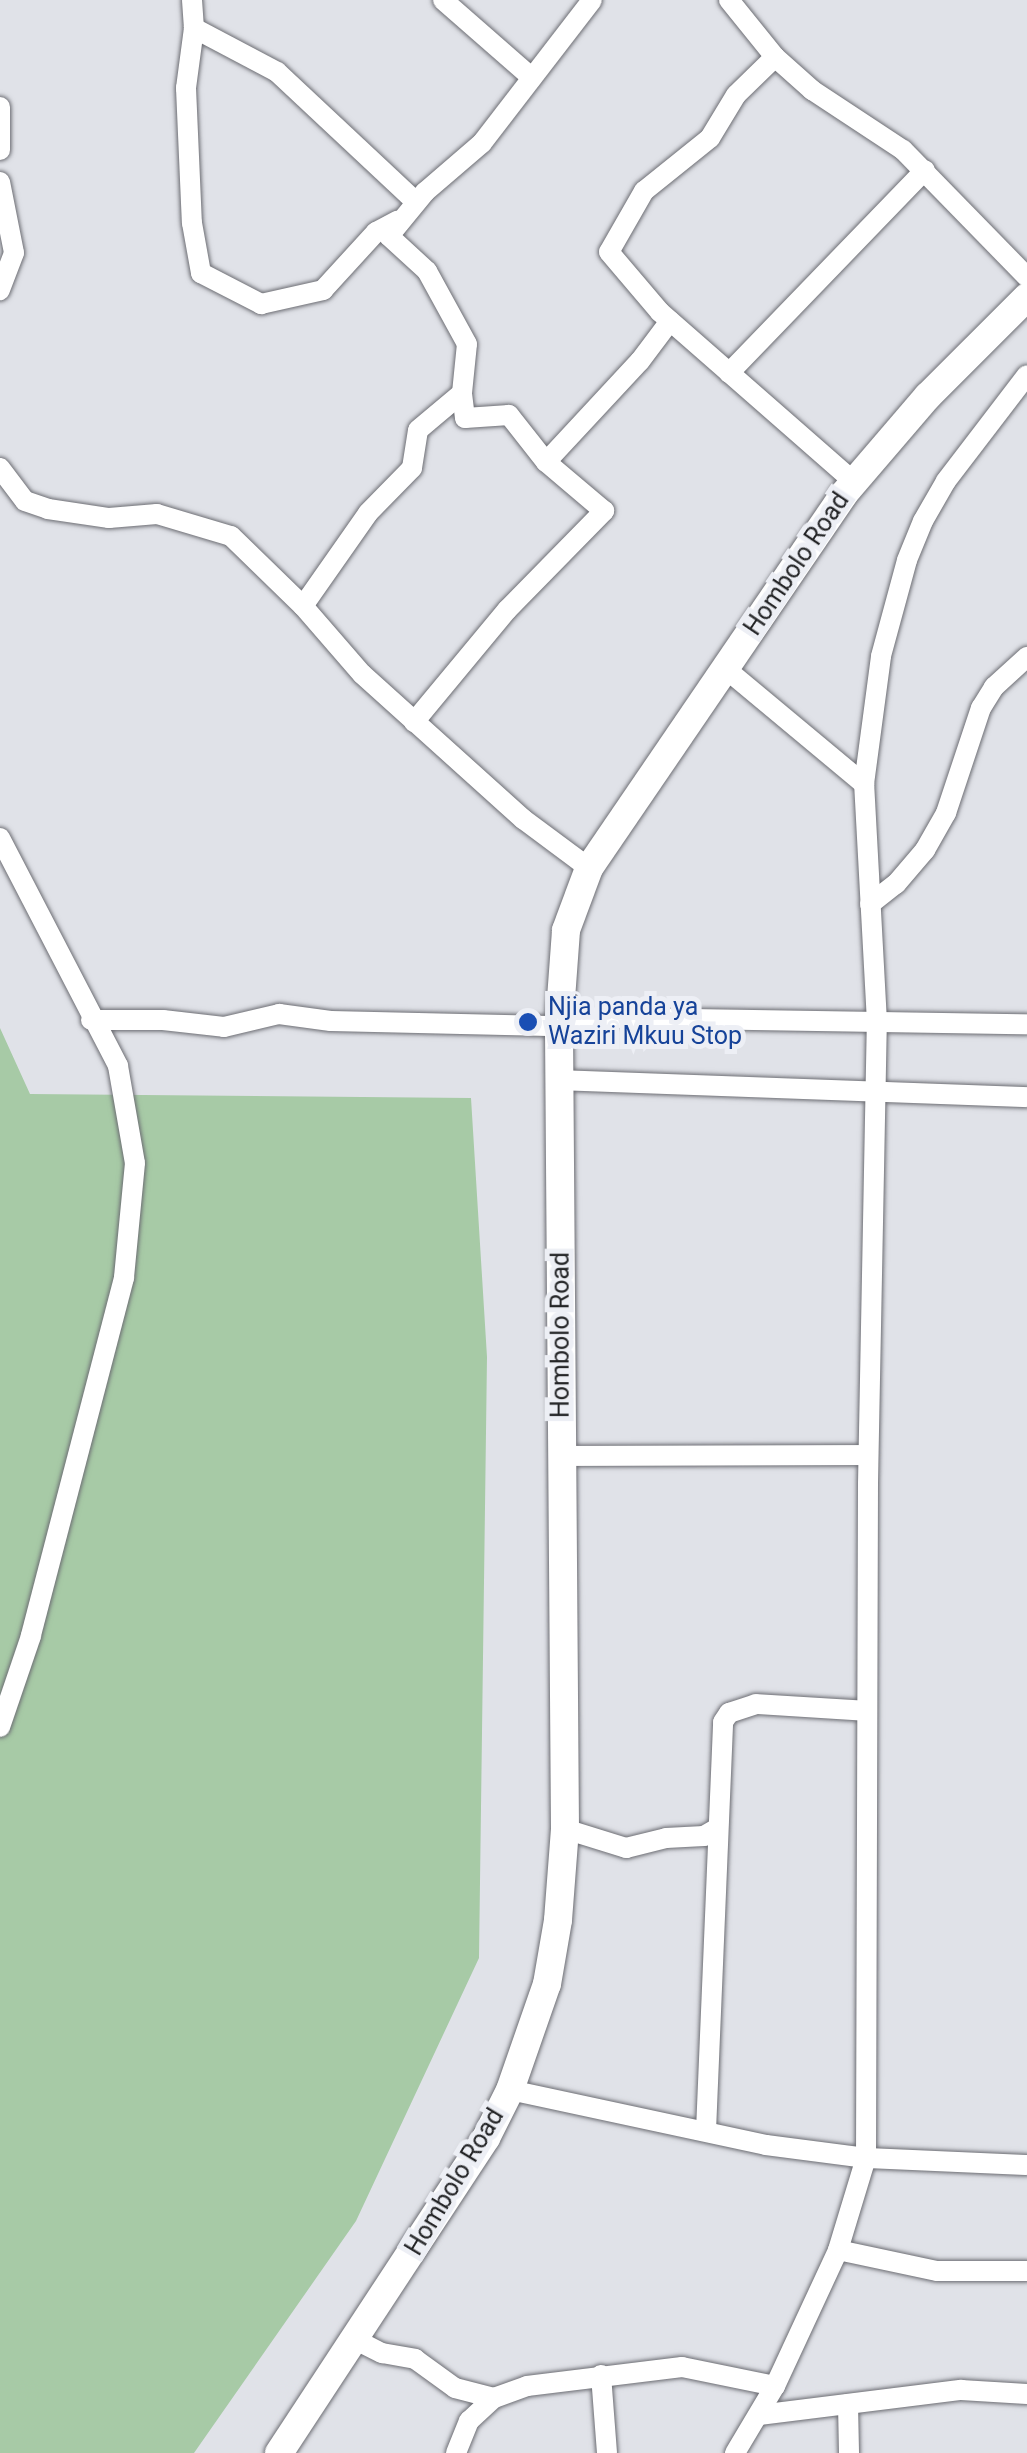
<!DOCTYPE html>
<html>
<head>
<meta charset="utf-8">
<style>
	body { margin:0 }
	#map { position:relative; width:1027px; height:2453px; overflow:hidden; background:#e0e2e8; font-family:Roboto,sans-serif }
	div>[style] { position:absolute }
	.green>* { inset:0; background:#a7caa6 }
	.roads { filter:drop-shadow(0 0 2px #6c6d73) drop-shadow(0 0 2px #6c6d73) }
	.street>* { height:20px; margin:-10px; padding:0 10px; transform-origin:10px; border-radius:10px; background:#fff }
	.secondary>* { height:28px; margin:-14px; padding:0 14px; transform-origin:14px; border-radius:14px; background:#fff }
	.dots>* { width:28px; height:28px; translate:-50% -50%; box-sizing:border-box; border:5px solid #edeff5; border-radius:50% }
	span { translate:-50% -50%; white-space:nowrap; text-align:center; line-height:1.15; -webkit-text-stroke:10px #edeff5; paint-order:stroke }
	.street-label { font-size:25px; color:#242527 }
	.transit-label { font-size:25px; color:#164399 }
	.left { translate:0 -50%; text-align:left }
</style>
</head>
<body>
<div id="map">
	<div class="green">
		<i style="clip-path:polygon(0 1028px,30px 1094px,471px 1098px,487px 1357px,479px 1958px,356px 2221px,194px 2453px,0 2453px)"></i>
	</div>
	<div class="roads">
		<div class="street">
			<i style="left:192px;top:0;width:28px;rotate:86deg"></i>
			<i style="left:194px;top:28px;width:61px;rotate:97.6deg"></i>
			<i style="left:186px;top:88px;width:135px;rotate:87.5deg"></i>
			<i style="left:192px;top:223px;width:51px;rotate:79.8deg"></i>
			<i style="left:201px;top:273px;width:68px;rotate:27.3deg"></i>
			<i style="left:261px;top:304px;width:64px;rotate:-12.7deg"></i>
			<i style="left:323px;top:290px;width:79px;rotate:-47.6deg"></i>
			<i style="left:376px;top:232px;width:24px;rotate:-28deg"></i>
			<i style="left:443px;top:0;width:118px;rotate:41.2deg"></i>
			<i style="left:729px;top:0;width:73px;rotate:51.1deg"></i>
			<i style="left:775px;top:57px;width:50px;rotate:41.7deg"></i>
			<i style="left:812px;top:90px;width:109px;rotate:33.4deg"></i>
			<i style="left:903px;top:150px;width:177px;rotate:45.7deg"></i>
			<i style="left:194px;top:28px;width:94px;rotate:27.9deg"></i>
			<i style="left:277px;top:72px;width:190px;rotate:43.1deg"></i>
			<i style="left:775px;top:57px;width:54px;rotate:135.7deg"></i>
			<i style="left:736px;top:95px;width:50px;rotate:121.2deg"></i>
			<i style="left:710px;top:138px;width:85px;rotate:141.2deg"></i>
			<i style="left:644px;top:191px;width:70px;rotate:119.8deg"></i>
			<i style="left:609px;top:252px;width:79px;rotate:49.6deg"></i>
			<i style="left:660px;top:312px;width:258px;rotate:41.2deg"></i>
			<i style="left:0;top:107px;width:43px;rotate:90deg"></i>
			<i style="left:0;top:182px;width:72px;rotate:78.8deg"></i>
			<i style="left:14px;top:253px;width:40px;rotate:111deg"></i>
			<i style="left:729px;top:373px;width:282px;rotate:-46deg"></i>
			<i style="left:546px;top:462px;width:138px;rotate:-47.1deg"></i>
			<i style="left:640px;top:361px;width:50px;rotate:-53.1deg"></i>
			<i style="left:0;top:468px;width:41px;rotate:52.9deg"></i>
			<i style="left:25px;top:501px;width:24px;rotate:19deg"></i>
			<i style="left:48px;top:509px;width:62px;rotate:8.4deg"></i>
			<i style="left:109px;top:518px;width:48px;rotate:-4.8deg"></i>
			<i style="left:157px;top:514px;width:77px;rotate:16.6deg"></i>
			<i style="left:231px;top:536px;width:100px;rotate:44.2deg"></i>
			<i style="left:303px;top:606px;width:90px;rotate:49.1deg"></i>
			<i style="left:362px;top:674px;width:217px;rotate:42deg"></i>
			<i style="left:523px;top:819px;width:82px;rotate:36.6deg"></i>
			<i style="left:303px;top:606px;width:113px;rotate:-55deg"></i>
			<i style="left:368px;top:513px;width:63px;rotate:-45.6deg"></i>
			<i style="left:412px;top:468px;width:38px;rotate:-81deg"></i>
			<i style="left:418px;top:430px;width:57px;rotate:-40.1deg"></i>
			<i style="left:726px;top:669px;width:180px;rotate:39.8deg"></i>
			<i style="left:414px;top:722px;width:146px;rotate:-50.3deg"></i>
			<i style="left:507px;top:610px;width:139px;rotate:-45.6deg"></i>
			<i style="left:604px;top:511px;width:76px;rotate:-139.8deg"></i>
			<i style="left:546px;top:462px;width:60px;rotate:-128.2deg"></i>
			<i style="left:509px;top:415px;width:44px;rotate:176.1deg"></i>
			<i style="left:465px;top:418px;width:25px;rotate:-97deg"></i>
			<i style="left:462px;top:393px;width:49px;rotate:-84.2deg"></i>
			<i style="left:467px;top:344px;width:83px;rotate:-118.7deg"></i>
			<i style="left:427px;top:271px;width:52px;rotate:-137.4deg"></i>
			<i style="left:389px;top:236px;width:57px;rotate:-50.7deg"></i>
			<i style="left:425px;top:192px;width:75px;rotate:-40.7deg"></i>
			<i style="left:482px;top:143px;width:180px;rotate:-52.4deg"></i>
			<i style="left:0;top:838px;width:257px;rotate:62.6deg"></i>
			<i style="left:118px;top:1066px;width:98px;rotate:80.1deg"></i>
			<i style="left:135px;top:1163px;width:116px;rotate:95.5deg"></i>
			<i style="left:124px;top:1278px;width:370px;rotate:104.6deg"></i>
			<i style="left:31px;top:1636px;width:96px;rotate:108.8deg"></i>
			<i style="left:870px;top:904px;width:33px;rotate:-38deg"></i>
			<i style="left:896px;top:884px;width:45px;rotate:-49.5deg"></i>
			<i style="left:925px;top:850px;width:43px;rotate:-60.4deg"></i>
			<i style="left:946px;top:813px;width:111px;rotate:-71.6deg"></i>
			<i style="left:981px;top:708px;width:25px;rotate:-58deg"></i>
			<i style="left:994px;top:687px;width:45px;rotate:-42.3deg"></i>
			<i style="left:559px;top:1017px;width:468px;rotate:0.9deg"></i>
			<i style="left:91px;top:1020px;width:72px"></i>
			<i style="left:163px;top:1020px;width:61px;rotate:6.5deg"></i>
			<i style="left:224px;top:1027px;width:57px;rotate:-13.3deg"></i>
			<i style="left:279px;top:1014px;width:52px;rotate:7.7deg"></i>
			<i style="left:331px;top:1021px;width:228px;rotate:1.3deg"></i>
			<i style="left:560px;top:1080px;width:467px;rotate:2.1deg"></i>
			<i style="left:562px;top:1456px;width:306px;rotate:-0.2deg"></i>
			<i style="left:565px;top:1829px;width:64px;rotate:17.3deg"></i>
			<i style="left:626px;top:1848px;width:41px;rotate:-14deg"></i>
			<i style="left:666px;top:1838px;width:38px;rotate:-3deg"></i>
			<i style="left:704px;top:1836px;width:16px;rotate:-30deg"></i>
			<i style="left:510px;top:2090px;width:262px;rotate:12.1deg"></i>
			<i style="left:766px;top:2145px;width:101px;rotate:7.4deg"></i>
			<i style="left:866px;top:2158px;width:161px;rotate:2.5deg"></i>
			<i style="left:706px;top:2131px;width:409px;rotate:-87.6deg"></i>
			<i style="left:723px;top:1722px;width:11px;rotate:-56deg"></i>
			<i style="left:729px;top:1713px;width:28px;rotate:-18deg"></i>
			<i style="left:756px;top:1704px;width:111px;rotate:3.6deg"></i>
			<i style="left:838px;top:2250px;width:101px;rotate:12deg"></i>
			<i style="left:937px;top:2271px;width:90px"></i>
			<i style="left:356px;top:2340px;width:29px;rotate:27deg"></i>
			<i style="left:382px;top:2353px;width:34px;rotate:10deg"></i>
			<i style="left:415px;top:2359px;width:49px;rotate:35.9deg"></i>
			<i style="left:455px;top:2388px;width:40px;rotate:14.4deg"></i>
			<i style="left:601px;top:2375px;width:78px;rotate:85.6deg"></i>
			<i style="left:848px;top:2404px;width:49px;rotate:88.8deg"></i>
			<i style="left:759px;top:2415px;width:204px;rotate:-7.1deg"></i>
			<i style="left:961px;top:2390px;width:66px;rotate:3.5deg"></i>
			<i style="left:456px;top:2453px;width:35px;rotate:-68deg"></i>
			<i style="left:469px;top:2421px;width:34px;rotate:-43deg"></i>
			<i style="left:494px;top:2398px;width:35px;rotate:-20deg"></i>
			<i style="left:527px;top:2386px;width:156px;rotate:-7deg"></i>
			<i style="left:682px;top:2367px;width:95px;rotate:11.5deg"></i>
			<i style="left:735px;top:2453px;width:78px;rotate:-59.2deg"></i>
			<i style="left:775px;top:2386px;width:150px;rotate:-65.1deg"></i>
			<i style="left:838px;top:2250px;width:96px;rotate:-73.1deg"></i>
			<i style="left:866px;top:2158px;width:675px;rotate:-89.83deg"></i>
			<i style="left:868px;top:1483px;width:461px;rotate:-88.9deg"></i>
			<i style="left:877px;top:1022px;width:238px;rotate:-93.1deg"></i>
			<i style="left:864px;top:784px;width:129px;rotate:-82.4deg"></i>
			<i style="left:881px;top:656px;width:99px;rotate:-74.8deg"></i>
			<i style="left:907px;top:560px;width:42px;rotate:-67.7deg"></i>
			<i style="left:923px;top:521px;width:46px;rotate:-60.1deg"></i>
			<i style="left:946px;top:481px;width:133px;rotate:-52.6deg"></i>
		</div>
		<div class="secondary">
			<i style="left:279px;top:2453px;width:377px;rotate:-56.7deg"></i>
			<i style="left:486px;top:2138px;width:54px;rotate:-63.4deg"></i>
			<i style="left:510px;top:2090px;width:112px;rotate:-70.8deg"></i>
			<i style="left:547px;top:1984px;width:65px;rotate:-80.2deg"></i>
			<i style="left:558px;top:1920px;width:91px;rotate:-85.6deg"></i>
			<i style="left:565px;top:1829px;width:803px;rotate:-90.43deg"></i>
			<i style="left:559px;top:1026px;width:96px;rotate:-85.8deg"></i>
			<i style="left:566px;top:930px;width:66px;rotate:-69.6deg"></i>
			<i style="left:589px;top:868px;width:451px;rotate:-55.7deg"></i>
			<i style="left:843px;top:495px;width:130px;rotate:-49.4deg"></i>
			<i style="left:928px;top:396px;width:140px;rotate:-45deg"></i>
		</div>
	</div>
	<div class="dots">
		<i style="left:528px;top:1022px;background:#1a4fb4"></i>
	</div>
	<div class="street-label">
		<span style="left:797px;top:564px;rotate:-56deg">Hombolo Road</span>
		<span style="left:561px;top:1335px;rotate:-90deg">Hombolo Road</span>
		<span style="left:455px;top:2182px;rotate:-59deg">Hombolo Road</span>
	</div>
	<div class="transit-label">
		<span class="left" style="left:548px;top:1022px">Njia panda ya<br>Waziri Mkuu Stop</span>
	</div>
</div>
</body>
</html>
